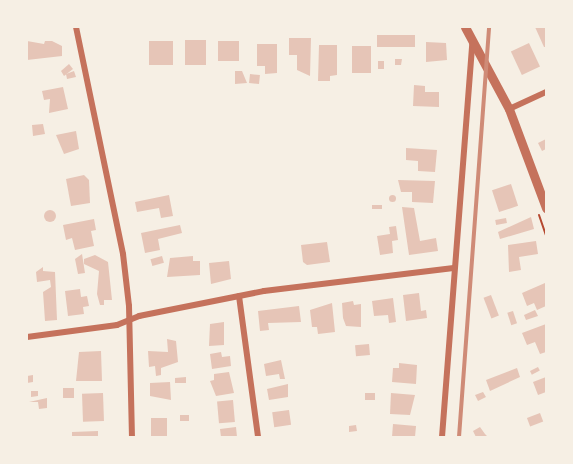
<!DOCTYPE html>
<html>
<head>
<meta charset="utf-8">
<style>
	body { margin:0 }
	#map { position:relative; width:573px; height:464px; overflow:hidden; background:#f6efe4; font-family:Helvetica,sans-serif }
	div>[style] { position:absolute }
	.building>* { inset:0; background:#e6c5b7; transform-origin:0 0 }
	.round { border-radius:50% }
	.path>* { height:2px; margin:-1px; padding:0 1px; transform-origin:1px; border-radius:1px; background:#b5482f }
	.minor>* { height:6px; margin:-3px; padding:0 3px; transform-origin:3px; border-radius:3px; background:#c5725c }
	.tertiary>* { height:9px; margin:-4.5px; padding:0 4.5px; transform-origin:4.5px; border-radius:4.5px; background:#c5725c }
	.rail>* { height:4px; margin:-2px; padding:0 2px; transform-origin:2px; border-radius:2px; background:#cf8b77 }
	span { translate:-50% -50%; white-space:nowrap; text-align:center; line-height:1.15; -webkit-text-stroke:5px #f6efe4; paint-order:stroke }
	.frame { position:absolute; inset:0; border:28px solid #f6efe4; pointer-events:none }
</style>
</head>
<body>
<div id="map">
	<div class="building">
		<i style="clip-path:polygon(535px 27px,546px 27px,546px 47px,544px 47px)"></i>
		<i style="left:415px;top:35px;width:12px;height:38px;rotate:90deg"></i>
		<i style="clip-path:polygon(289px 38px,311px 38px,310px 76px,297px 70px,297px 55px,289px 55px)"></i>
		<i style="left:206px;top:40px;width:25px;height:21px;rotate:90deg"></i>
		<i style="clip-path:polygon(27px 41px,44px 44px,45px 41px,52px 41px,62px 46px,62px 56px,27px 60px)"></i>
		<i style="left:149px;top:41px;width:24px;height:24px"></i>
		<i style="left:218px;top:41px;width:21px;height:20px"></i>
		<i style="clip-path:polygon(426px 42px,446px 43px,447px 60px,426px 62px)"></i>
		<i style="left:529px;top:43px;width:26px;height:20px;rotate:65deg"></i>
		<i style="clip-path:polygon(257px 44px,277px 44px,277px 73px,265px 74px,265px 66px,257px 66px)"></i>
		<i style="clip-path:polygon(319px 45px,337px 45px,337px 75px,330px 76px,330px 81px,318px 81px)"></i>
		<i style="left:352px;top:46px;width:19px;height:27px"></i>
		<i style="clip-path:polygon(395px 59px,402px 59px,401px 65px,395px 65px)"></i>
		<i style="left:378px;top:61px;width:6px;height:8px"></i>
		<i style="clip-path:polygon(69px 64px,73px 69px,64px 76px,61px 71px)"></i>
		<i style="clip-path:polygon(74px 71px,76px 77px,67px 79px,66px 74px)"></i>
		<i style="clip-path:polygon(235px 71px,242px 71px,247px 83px,235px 84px)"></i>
		<i style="left:250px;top:74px;width:10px;height:9px;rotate:6deg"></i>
		<i style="clip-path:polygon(414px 85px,425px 86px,425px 92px,439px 92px,439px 107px,413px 106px)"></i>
		<i style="clip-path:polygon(63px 87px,68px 109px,49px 113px,50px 99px,44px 100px,42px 91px)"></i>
		<i style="clip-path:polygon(43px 124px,45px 134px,33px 136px,32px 125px)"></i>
		<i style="clip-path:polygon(76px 131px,79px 149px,64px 154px,56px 135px)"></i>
		<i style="clip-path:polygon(546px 139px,546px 149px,542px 151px,538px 143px)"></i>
		<i style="clip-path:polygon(406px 148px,437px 150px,435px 172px,418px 171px,418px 161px,406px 160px)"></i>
		<i style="clip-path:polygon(84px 175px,89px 180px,90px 203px,71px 206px,66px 179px)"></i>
		<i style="clip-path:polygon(398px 180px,435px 181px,433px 203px,412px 202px,412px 192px,401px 192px)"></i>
		<i style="left:511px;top:184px;width:23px;height:20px;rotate:72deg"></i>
		<i class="round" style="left:388.5px;top:194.5px;width:7px;height:7px"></i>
		<i style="clip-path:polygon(169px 195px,173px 216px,161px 218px,159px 208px,137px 212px,135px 202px)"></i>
		<i style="left:372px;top:205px;width:10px;height:4px"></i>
		<i style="clip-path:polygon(402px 207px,414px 208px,420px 241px,436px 238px,438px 251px,409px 255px)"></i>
		<i class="round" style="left:44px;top:210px;width:12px;height:12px"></i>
		<i style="clip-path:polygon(531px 217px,534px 229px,500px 239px,498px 232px)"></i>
		<i style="left:506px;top:218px;width:5px;height:11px;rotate:79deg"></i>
		<i style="clip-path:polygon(94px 219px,96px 230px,91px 231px,94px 246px,75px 250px,72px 238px,66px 240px,63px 225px)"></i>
		<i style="clip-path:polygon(180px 225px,182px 233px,158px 239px,160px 250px,145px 253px,141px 233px)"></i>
		<i style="clip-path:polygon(396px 226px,398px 240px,392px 241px,393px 253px,380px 255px,377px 236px,390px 234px,389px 227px)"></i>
		<i style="clip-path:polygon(536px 241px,538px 254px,519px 257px,521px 270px,509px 272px,508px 245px)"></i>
		<i style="clip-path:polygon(327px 242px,330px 262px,307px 265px,303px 262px,301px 245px)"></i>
		<i style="clip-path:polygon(82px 254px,85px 273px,78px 274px,75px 259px)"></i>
		<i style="clip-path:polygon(95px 255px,108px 262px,112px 300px,104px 300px,104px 305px,100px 305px,97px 294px,99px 271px,84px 264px,84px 259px)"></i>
		<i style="left:162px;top:256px;width:7px;height:12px;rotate:74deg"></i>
		<i style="clip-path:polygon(193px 256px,193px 261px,200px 261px,200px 275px,167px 277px,170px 258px)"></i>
		<i style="clip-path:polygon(229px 261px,231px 279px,211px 284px,209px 263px)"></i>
		<i style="clip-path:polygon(43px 267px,43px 271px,55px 272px,57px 320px,45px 321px,43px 292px,51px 287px,50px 280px,37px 282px,36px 272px)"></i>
		<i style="clip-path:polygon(545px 283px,546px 306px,537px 310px,534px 303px,527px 306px,522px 293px)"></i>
		<i style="clip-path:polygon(80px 289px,81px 297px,87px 296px,89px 306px,83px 307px,84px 314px,68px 316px,65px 291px)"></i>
		<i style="clip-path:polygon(419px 293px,421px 311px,426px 310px,427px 318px,406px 321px,403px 295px)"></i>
		<i style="left:491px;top:295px;width:22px;height:8px;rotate:69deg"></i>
		<i style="clip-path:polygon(393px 298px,396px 322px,389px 323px,388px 315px,374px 316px,372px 301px)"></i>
		<i style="clip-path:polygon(353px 301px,354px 305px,361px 304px,361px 327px,346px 326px,343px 318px,342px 303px)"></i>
		<i style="clip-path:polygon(332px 303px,335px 332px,318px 334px,317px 327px,312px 327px,310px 310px)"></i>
		<i style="clip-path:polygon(299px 306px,301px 322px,268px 323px,269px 330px,260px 331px,258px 311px)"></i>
		<i style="clip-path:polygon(535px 310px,538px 316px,526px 320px,524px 315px)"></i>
		<i style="left:513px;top:311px;width:13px;height:6px;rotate:72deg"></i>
		<i style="clip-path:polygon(224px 322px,224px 345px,209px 346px,210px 324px)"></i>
		<i style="clip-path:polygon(546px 324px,546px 352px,540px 354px,535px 342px,527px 345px,522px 333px)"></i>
		<i style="clip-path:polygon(167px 339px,176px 341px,178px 362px,161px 368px,161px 375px,156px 376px,155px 366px,149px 367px,148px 351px,168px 352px)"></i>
		<i style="left:369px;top:344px;width:11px;height:14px;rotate:85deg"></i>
		<i style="clip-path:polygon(101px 351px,102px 381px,76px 381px,79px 352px)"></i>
		<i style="clip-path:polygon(221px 352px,222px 357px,230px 356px,231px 366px,212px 369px,210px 354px)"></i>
		<i style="clip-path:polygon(281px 360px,285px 379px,280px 379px,279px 374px,266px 376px,264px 364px)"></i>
		<i style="clip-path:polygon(399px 363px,417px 365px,416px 384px,392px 382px,393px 368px,399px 368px)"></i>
		<i style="left:538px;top:367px;width:4px;height:9px;rotate:63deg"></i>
		<i style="clip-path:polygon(517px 368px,520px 377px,490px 391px,486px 380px)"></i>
		<i style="clip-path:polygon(229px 372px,234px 393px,216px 396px,210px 381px,214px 380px,214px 374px)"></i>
		<i style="clip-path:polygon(33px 375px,33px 382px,27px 383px,27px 376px)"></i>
		<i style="clip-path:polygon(186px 377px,186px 383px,175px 383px,175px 378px)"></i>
		<i style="clip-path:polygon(546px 377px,546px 392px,538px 395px,533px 382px)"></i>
		<i style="clip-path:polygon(170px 382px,171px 400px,150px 396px,150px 383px)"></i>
		<i style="clip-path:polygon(288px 384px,288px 397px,269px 400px,267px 389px)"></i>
		<i style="left:74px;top:388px;width:10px;height:11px;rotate:90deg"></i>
		<i style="clip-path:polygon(31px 391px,38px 391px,38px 396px,31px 397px)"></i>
		<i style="clip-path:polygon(483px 392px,486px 397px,478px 401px,475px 395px)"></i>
		<i style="left:103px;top:393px;width:28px;height:21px;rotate:88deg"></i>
		<i style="left:375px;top:393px;width:7px;height:10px;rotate:90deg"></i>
		<i style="clip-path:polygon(391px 393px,415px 395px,410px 415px,390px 414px)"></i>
		<i style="clip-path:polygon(47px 398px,47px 408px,39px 409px,38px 402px,29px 402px)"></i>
		<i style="left:233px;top:400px;width:22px;height:16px;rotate:85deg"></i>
		<i style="left:289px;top:410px;width:15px;height:17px;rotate:82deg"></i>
		<i style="left:540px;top:413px;width:9px;height:14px;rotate:69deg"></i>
		<i style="left:180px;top:415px;width:9px;height:6px"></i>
		<i style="left:167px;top:418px;width:19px;height:16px;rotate:90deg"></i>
		<i style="clip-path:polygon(393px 424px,416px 426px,415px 437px,392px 437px)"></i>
		<i style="clip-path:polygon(356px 425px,357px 431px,349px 432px,349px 426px)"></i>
		<i style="clip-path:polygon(236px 427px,237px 437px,221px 437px,220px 429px)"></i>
		<i style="clip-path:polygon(480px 427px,485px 434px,488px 437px,476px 437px,473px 431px)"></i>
		<i style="clip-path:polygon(98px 431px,98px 437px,72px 437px,72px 432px)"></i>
	</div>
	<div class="path">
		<i style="left:539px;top:215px;width:21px;rotate:71deg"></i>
	</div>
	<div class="minor">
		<i style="left:76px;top:27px;width:232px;rotate:78.3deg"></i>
		<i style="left:123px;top:254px;width:52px;rotate:83.4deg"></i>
		<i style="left:129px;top:306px;width:131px;rotate:88.7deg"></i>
		<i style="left:509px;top:109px;width:41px;rotate:-24.7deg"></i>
		<i style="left:239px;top:296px;width:142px;rotate:82.3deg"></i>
		<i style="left:27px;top:337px;width:91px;rotate:-7.6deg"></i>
		<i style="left:117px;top:325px;width:24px;rotate:-22deg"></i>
		<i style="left:139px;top:316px;width:127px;rotate:-11.3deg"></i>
		<i style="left:264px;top:291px;width:191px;rotate:-6.9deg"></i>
		<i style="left:442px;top:437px;width:395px;rotate:-85.6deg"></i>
	</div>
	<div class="tertiary">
		<i style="left:465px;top:27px;width:93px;rotate:61.8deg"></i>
		<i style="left:509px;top:109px;width:106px;rotate:69.5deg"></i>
	</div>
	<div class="rail">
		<i style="left:459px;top:437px;width:411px;rotate:-85.8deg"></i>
	</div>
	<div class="frame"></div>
</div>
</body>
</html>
